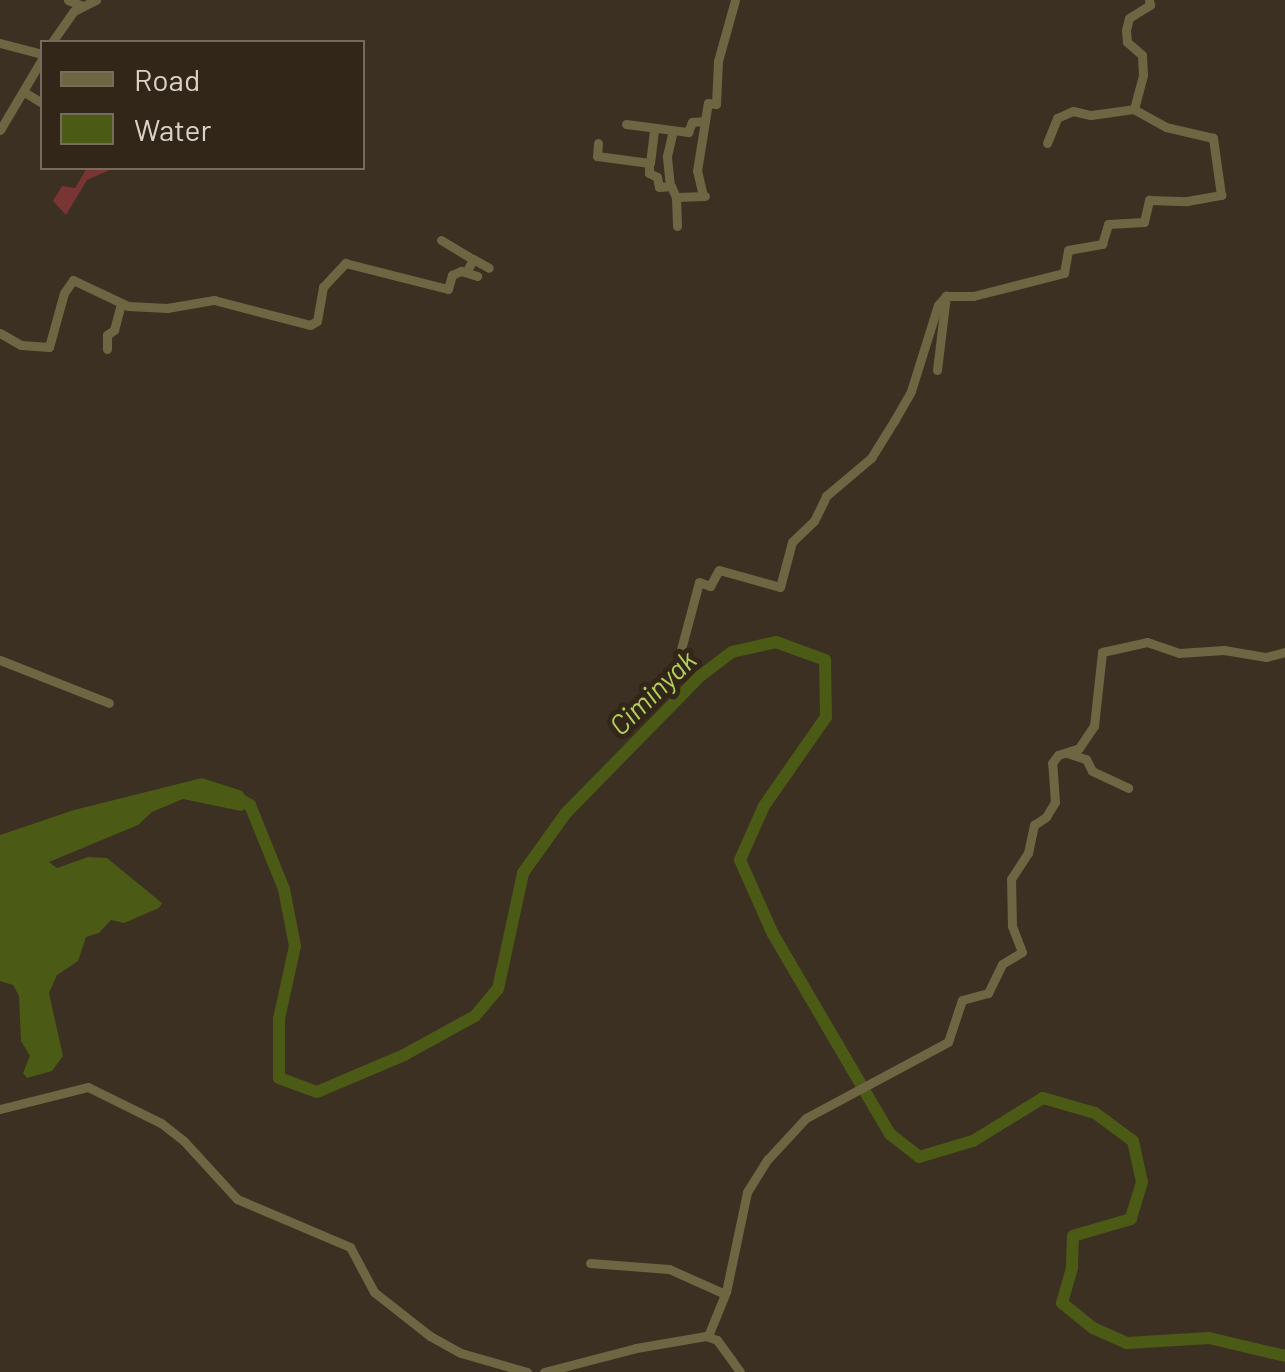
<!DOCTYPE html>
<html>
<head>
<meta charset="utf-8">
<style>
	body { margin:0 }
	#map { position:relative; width:1285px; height:1372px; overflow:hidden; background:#3c3022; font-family:Barlow,sans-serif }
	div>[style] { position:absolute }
	.green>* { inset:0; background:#783533 }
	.water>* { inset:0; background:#4b5a14 }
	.river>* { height:12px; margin:-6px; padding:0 6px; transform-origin:6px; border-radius:6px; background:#4b5a14 }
	.minor>* { height:9px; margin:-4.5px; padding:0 4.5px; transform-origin:4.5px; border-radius:4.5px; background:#6e6542 }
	span { translate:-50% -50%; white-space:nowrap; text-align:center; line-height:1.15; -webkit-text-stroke:10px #322618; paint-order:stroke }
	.water-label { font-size:28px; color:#b4cf5a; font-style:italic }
	.legend { position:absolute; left:40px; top:40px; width:325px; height:130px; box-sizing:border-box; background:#322618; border:2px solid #756b5f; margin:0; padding:12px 18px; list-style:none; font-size:30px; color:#dad2c9 }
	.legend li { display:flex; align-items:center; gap:20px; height:50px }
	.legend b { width:50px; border:2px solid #756b5f }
</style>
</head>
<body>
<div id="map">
	<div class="green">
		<i style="clip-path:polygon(87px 168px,114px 168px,87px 180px,66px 215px,53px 201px,62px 186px,75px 188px)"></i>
	</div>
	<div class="water">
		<i style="clip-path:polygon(202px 778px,242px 791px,253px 806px,241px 811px,183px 799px,152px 812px,138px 825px,49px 862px,57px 868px,88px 857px,107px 858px,162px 903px,159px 908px,124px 923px,111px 920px,99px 933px,86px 937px,78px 961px,57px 975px,49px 993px,63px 1056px,52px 1071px,27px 1078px,23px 1073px,30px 1056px,21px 1041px,19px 996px,13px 985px,0 981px,0 835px,74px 810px)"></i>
	</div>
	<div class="river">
		<i style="left:241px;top:800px;width:10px;rotate:29deg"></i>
		<i style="left:250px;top:805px;width:91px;rotate:68deg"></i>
		<i style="left:284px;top:889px;width:58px;rotate:79.1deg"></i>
		<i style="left:295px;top:946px;width:75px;rotate:102.4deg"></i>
		<i style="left:279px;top:1019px;width:59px;rotate:90deg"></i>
		<i style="left:279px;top:1078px;width:40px;rotate:20.2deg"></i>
		<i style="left:317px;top:1092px;width:95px;rotate:-23deg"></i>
		<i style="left:404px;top:1055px;width:81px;rotate:-28.8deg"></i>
		<i style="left:475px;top:1016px;width:35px;rotate:-50deg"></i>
		<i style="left:498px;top:989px;width:119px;rotate:-77.8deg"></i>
		<i style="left:523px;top:873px;width:74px;rotate:-54.4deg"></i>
		<i style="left:566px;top:813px;width:190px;rotate:-45.6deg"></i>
		<i style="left:699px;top:677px;width:41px;rotate:-37.1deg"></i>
		<i style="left:732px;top:652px;width:45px;rotate:-12.8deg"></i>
		<i style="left:776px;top:642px;width:52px;rotate:20.2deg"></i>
		<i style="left:825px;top:660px;width:57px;rotate:89deg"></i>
		<i style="left:826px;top:717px;width:108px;rotate:124.9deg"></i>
		<i style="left:764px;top:806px;width:59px;rotate:114deg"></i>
		<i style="left:740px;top:860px;width:81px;rotate:66deg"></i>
		<i style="left:773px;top:934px;width:232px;rotate:59.7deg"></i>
		<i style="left:890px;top:1134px;width:37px;rotate:38deg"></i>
		<i style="left:919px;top:1157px;width:56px;rotate:-16.5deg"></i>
		<i style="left:973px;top:1141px;width:82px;rotate:-31.6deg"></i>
		<i style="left:1043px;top:1098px;width:54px;rotate:16.1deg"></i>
		<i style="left:1095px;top:1113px;width:47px;rotate:36.4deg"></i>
		<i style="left:1133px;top:1141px;width:42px;rotate:77.6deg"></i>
		<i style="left:1142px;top:1182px;width:39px;rotate:107deg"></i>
		<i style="left:1131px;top:1219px;width:60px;rotate:163.7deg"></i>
		<i style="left:1073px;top:1236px;width:32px;rotate:92deg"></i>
		<i style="left:1072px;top:1268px;width:36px;rotate:106deg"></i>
		<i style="left:1062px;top:1303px;width:40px;rotate:39deg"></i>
		<i style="left:1093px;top:1328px;width:37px;rotate:24deg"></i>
		<i style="left:1127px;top:1343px;width:82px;rotate:-3.5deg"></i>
		<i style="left:1209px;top:1338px;width:78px;rotate:13.3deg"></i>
	</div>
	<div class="minor">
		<i style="left:68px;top:0;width:16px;rotate:22deg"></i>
		<i style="left:52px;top:42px;width:38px;rotate:-55deg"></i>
		<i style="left:74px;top:11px;width:25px;rotate:-27deg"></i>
		<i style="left:0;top:43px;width:43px;rotate:14.7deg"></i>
		<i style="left:24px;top:92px;width:21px;rotate:31deg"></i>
		<i style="left:626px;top:124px;width:63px;rotate:7.4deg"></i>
		<i style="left:688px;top:132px;width:11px;rotate:-68deg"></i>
		<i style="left:692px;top:122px;width:13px;rotate:-4deg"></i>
		<i style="left:705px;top:121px;width:18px;rotate:-81deg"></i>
		<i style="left:708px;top:103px;width:8px;rotate:7deg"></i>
		<i style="left:716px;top:104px;width:43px;rotate:-87.3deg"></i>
		<i style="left:718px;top:61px;width:63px;rotate:-74.4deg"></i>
		<i style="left:0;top:130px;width:82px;rotate:-59.4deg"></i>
		<i style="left:598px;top:143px;width:13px;rotate:94deg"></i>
		<i style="left:597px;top:156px;width:53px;rotate:7.5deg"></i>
		<i style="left:650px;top:163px;width:35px;rotate:-83deg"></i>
		<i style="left:1047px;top:143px;width:27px;rotate:-68deg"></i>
		<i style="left:1057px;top:118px;width:17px;rotate:-24deg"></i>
		<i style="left:1073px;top:111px;width:18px;rotate:13deg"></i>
		<i style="left:1091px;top:115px;width:43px;rotate:-7.9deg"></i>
		<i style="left:649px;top:163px;width:10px;rotate:90deg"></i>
		<i style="left:649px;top:173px;width:9px;rotate:27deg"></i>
		<i style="left:657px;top:177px;width:10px;rotate:79deg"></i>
		<i style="left:659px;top:187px;width:12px;rotate:-5deg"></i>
		<i style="left:671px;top:186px;width:12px;rotate:66deg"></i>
		<i style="left:676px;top:197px;width:29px;rotate:-2deg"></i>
		<i style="left:670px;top:186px;width:30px;rotate:-96deg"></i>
		<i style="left:667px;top:156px;width:26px;rotate:-77deg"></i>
		<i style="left:703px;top:196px;width:26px;rotate:-103deg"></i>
		<i style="left:697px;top:171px;width:51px;rotate:-80.9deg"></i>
		<i style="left:676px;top:197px;width:29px;rotate:88deg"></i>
		<i style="left:441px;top:240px;width:37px;rotate:31deg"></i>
		<i style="left:473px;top:259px;width:13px;rotate:117deg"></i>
		<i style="left:473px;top:259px;width:18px;rotate:29deg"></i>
		<i style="left:0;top:333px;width:24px;rotate:30deg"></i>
		<i style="left:21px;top:345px;width:28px;rotate:4deg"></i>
		<i style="left:49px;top:347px;width:56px;rotate:-74.5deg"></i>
		<i style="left:64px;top:293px;width:16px;rotate:-55deg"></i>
		<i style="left:73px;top:280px;width:61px;rotate:25.3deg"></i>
		<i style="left:128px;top:306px;width:39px;rotate:3deg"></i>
		<i style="left:167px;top:308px;width:48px;rotate:-9.7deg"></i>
		<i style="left:214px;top:300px;width:99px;rotate:14.6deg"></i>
		<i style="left:310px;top:325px;width:8px;rotate:-30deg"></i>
		<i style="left:317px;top:321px;width:35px;rotate:-80deg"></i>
		<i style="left:323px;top:287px;width:33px;rotate:-47deg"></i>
		<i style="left:345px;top:263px;width:106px;rotate:14.2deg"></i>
		<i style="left:448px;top:289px;width:15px;rotate:-74deg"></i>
		<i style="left:452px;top:275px;width:10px;rotate:-24deg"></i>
		<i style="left:461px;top:271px;width:17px;rotate:17deg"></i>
		<i style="left:107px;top:349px;width:14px;rotate:-90deg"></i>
		<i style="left:107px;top:335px;width:9px;rotate:-36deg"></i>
		<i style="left:114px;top:330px;width:27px;rotate:-75deg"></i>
		<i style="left:937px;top:370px;width:75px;rotate:-83.1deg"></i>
		<i style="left:0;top:660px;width:117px;rotate:21.5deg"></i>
		<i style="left:682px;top:672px;width:19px;rotate:-96deg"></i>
		<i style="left:680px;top:653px;width:73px;rotate:-75deg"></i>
		<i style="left:699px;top:582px;width:12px;rotate:20deg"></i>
		<i style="left:710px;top:586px;width:18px;rotate:-61deg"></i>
		<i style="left:719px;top:570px;width:63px;rotate:15.6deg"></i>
		<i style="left:780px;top:587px;width:47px;rotate:-75.1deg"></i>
		<i style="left:792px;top:542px;width:30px;rotate:-44deg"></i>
		<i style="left:814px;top:521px;width:28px;rotate:-64deg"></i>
		<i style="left:826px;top:496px;width:59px;rotate:-40.2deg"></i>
		<i style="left:871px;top:458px;width:44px;rotate:-58.1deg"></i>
		<i style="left:894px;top:421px;width:34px;rotate:-60deg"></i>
		<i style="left:911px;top:391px;width:90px;rotate:-72.6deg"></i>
		<i style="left:938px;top:305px;width:12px;rotate:-48deg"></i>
		<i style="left:946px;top:296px;width:27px"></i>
		<i style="left:973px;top:296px;width:94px;rotate:-14.2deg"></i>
		<i style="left:1064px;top:273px;width:23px;rotate:-80deg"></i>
		<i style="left:1068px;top:250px;width:35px;rotate:-10deg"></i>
		<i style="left:1102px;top:244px;width:21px;rotate:-73deg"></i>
		<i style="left:1108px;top:224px;width:36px;rotate:-3deg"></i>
		<i style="left:1144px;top:222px;width:23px;rotate:-77deg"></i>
		<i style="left:1149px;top:200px;width:38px;rotate:2deg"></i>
		<i style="left:1187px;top:201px;width:35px;rotate:-10deg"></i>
		<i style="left:1221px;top:195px;width:58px;rotate:-98deg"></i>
		<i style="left:1213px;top:138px;width:48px;rotate:-166.8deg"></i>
		<i style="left:1166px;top:127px;width:37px;rotate:-151deg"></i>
		<i style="left:1134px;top:109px;width:35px;rotate:-75deg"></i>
		<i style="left:1143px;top:75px;width:20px;rotate:-93deg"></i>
		<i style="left:1142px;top:55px;width:20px;rotate:-139deg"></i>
		<i style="left:1127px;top:42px;width:12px;rotate:-95deg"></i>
		<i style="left:1126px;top:30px;width:12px;rotate:-76deg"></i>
		<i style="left:1129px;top:18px;width:25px;rotate:-32deg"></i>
		<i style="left:1150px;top:5px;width:5px;rotate:-101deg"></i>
		<i style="left:1067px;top:753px;width:20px;rotate:18deg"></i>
		<i style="left:1086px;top:759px;width:13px;rotate:63deg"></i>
		<i style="left:1092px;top:771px;width:40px;rotate:25deg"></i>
		<i style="left:0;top:1109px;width:91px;rotate:-14deg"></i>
		<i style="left:88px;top:1087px;width:81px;rotate:26.3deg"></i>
		<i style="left:161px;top:1123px;width:28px;rotate:38deg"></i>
		<i style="left:183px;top:1140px;width:80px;rotate:47.5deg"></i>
		<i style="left:237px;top:1199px;width:123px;rotate:23deg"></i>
		<i style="left:350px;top:1247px;width:51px;rotate:61.9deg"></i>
		<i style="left:374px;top:1292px;width:71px;rotate:38.2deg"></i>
		<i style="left:430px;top:1336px;width:35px;rotate:29deg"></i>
		<i style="left:461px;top:1353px;width:69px;rotate:16.1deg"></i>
		<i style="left:590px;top:1263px;width:79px;rotate:4.3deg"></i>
		<i style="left:669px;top:1269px;width:61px;rotate:24.1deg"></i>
		<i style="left:708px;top:1336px;width:48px;rotate:-67.8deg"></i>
		<i style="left:726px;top:1292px;width:102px;rotate:-78.1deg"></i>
		<i style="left:747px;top:1192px;width:39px;rotate:-58deg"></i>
		<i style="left:768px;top:1159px;width:56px;rotate:-47.2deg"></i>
		<i style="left:806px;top:1118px;width:161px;rotate:-28.2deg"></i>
		<i style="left:948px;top:1042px;width:44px;rotate:-71.6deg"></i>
		<i style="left:962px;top:1000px;width:27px;rotate:-15deg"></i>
		<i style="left:988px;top:993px;width:32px;rotate:-64deg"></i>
		<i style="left:1002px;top:964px;width:23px;rotate:-31deg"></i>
		<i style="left:1022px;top:952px;width:28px;rotate:-111deg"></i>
		<i style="left:1012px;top:926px;width:47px;rotate:-91.2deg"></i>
		<i style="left:1011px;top:879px;width:31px;rotate:-57deg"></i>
		<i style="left:1028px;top:853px;width:29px;rotate:-78deg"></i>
		<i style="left:1034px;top:825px;width:14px;rotate:-34deg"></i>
		<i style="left:1046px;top:817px;width:17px;rotate:-59deg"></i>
		<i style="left:1055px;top:802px;width:39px;rotate:-94deg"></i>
		<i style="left:1052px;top:763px;width:10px;rotate:-53deg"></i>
		<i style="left:1058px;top:755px;width:22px;rotate:-18deg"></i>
		<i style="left:1079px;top:748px;width:27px;rotate:-56deg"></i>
		<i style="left:1094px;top:726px;width:74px;rotate:-83.8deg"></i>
		<i style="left:1102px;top:652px;width:46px;rotate:-12.5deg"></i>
		<i style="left:1147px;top:642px;width:34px;rotate:19deg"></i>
		<i style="left:1179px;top:653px;width:45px;rotate:-3.8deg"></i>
		<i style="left:1224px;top:650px;width:43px;rotate:9.5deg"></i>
		<i style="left:1266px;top:657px;width:20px;rotate:-15deg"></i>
		<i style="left:544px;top:1372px;width:95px;rotate:-14.6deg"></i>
		<i style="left:636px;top:1348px;width:71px;rotate:-9.7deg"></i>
		<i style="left:706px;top:1336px;width:12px;rotate:20deg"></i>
		<i style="left:717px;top:1340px;width:39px;rotate:54deg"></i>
	</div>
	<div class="water-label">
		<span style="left:652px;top:692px;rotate:-44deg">Ciminyak</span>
	</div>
	<ul class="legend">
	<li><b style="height:12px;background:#6e6542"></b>Road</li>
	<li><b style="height:28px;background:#4b5a14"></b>Water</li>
	</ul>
</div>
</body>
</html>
